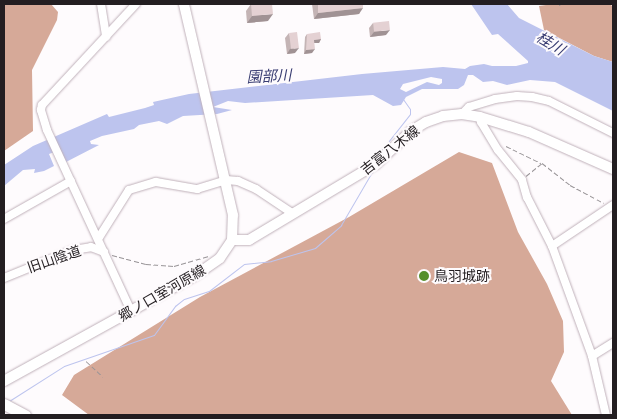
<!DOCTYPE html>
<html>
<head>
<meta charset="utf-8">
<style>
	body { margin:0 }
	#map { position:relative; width:617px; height:419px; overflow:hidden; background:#fefbfd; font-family:Roboto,"Noto Sans JP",sans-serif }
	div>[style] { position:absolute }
	.forest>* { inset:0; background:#d6a998 }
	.water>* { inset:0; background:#bdc4ee }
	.stream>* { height:1px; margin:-0.5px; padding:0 0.5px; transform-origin:0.5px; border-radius:0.5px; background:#bdc4ee }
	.path>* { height:1px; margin-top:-0.5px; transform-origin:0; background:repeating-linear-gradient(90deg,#989497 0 5px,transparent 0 7.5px) }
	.roads { filter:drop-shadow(0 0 1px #c0b1ba) drop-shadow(0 0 1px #c0b1ba) }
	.minor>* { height:8px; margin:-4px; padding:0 4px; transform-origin:4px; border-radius:4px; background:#fff }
	.major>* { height:10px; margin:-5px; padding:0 5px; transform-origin:5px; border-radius:5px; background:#fff }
	.highway>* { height:11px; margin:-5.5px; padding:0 5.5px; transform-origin:5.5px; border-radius:5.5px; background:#fff }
	.wall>* { inset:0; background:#c4b4b5 }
	.shaded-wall>* { inset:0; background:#a09294 }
	.building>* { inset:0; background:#e4d1d3; transform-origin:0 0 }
	.dots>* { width:14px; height:14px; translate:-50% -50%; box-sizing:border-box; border:2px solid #fefbfd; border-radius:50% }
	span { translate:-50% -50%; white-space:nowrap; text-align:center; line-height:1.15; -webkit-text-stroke:4px #fefbfd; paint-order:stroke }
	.street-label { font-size:14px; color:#231e21 }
	.poi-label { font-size:14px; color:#231e21 }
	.left { translate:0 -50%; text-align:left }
	.water-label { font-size:15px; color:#393d72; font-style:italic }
	.frame { position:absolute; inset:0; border:5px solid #231e21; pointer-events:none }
</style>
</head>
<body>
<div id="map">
	<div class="forest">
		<i style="clip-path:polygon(4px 4px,51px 4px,58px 12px,57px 20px,32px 70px,33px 131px,4px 151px)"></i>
		<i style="clip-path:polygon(553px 4px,610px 4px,613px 7px,613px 62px,594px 56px,544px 30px,539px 6px)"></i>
		<i style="clip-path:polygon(459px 152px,492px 163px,518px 232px,547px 284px,563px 321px,564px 352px,551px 381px,572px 415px,89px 415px,62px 395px,74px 375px,200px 297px,349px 217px)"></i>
	</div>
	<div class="water">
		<i style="clip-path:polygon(evenodd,471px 4px,507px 4px,519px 18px,594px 56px,613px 62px,613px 111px,555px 82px,530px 80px,507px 85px,493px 81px,483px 82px,473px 75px,468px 75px,464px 85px,458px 89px,422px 89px,406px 97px,401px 105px,393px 106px,373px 95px,245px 103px,228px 101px,213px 107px,232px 110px,217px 114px,183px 116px,167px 124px,159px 121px,139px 125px,134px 129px,102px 136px,90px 141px,91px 144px,99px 145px,66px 162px,60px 150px,49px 154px,54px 166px,44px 171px,34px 173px,35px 169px,23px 170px,4px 186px,4px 165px,33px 146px,107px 114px,109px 117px,145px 108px,154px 105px,153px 102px,189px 94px,362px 74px,443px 67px,465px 69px,470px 66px,484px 64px,492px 66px,516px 66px,528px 63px,528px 61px,498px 34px,492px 35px,471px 4px,431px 77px,442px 79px,442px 83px,439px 85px,427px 82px,406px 92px,400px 89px,403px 84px,431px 77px)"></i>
	</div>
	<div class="stream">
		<i style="left:377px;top:156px;width:53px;rotate:-51.8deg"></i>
		<i style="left:410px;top:114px;width:5px;rotate:-90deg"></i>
		<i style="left:410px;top:109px;width:12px;rotate:-125deg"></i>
		<i style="left:9px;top:401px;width:65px;rotate:-32.5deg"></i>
		<i style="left:64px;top:366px;width:95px;rotate:-19deg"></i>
		<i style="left:154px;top:335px;width:36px;rotate:-54deg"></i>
		<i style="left:175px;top:306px;width:11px;rotate:-38deg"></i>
		<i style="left:184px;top:299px;width:26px;rotate:-18deg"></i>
		<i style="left:209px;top:291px;width:44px;rotate:-37.6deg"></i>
		<i style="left:244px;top:264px;width:27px;rotate:-6deg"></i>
		<i style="left:271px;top:261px;width:46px;rotate:-16.5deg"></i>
		<i style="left:315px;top:248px;width:35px;rotate:-41deg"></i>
		<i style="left:341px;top:225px;width:61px;rotate:-59.7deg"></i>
	</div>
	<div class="path">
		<i style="left:559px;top:5px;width:2px;rotate:-27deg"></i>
		<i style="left:506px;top:146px;width:39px;rotate:26deg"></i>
		<i style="left:526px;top:176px;width:21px;rotate:-39deg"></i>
		<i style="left:542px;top:163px;width:36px;rotate:38deg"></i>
		<i style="left:570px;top:185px;width:38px;rotate:28deg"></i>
		<i style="left:112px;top:255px;width:35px;rotate:15deg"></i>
		<i style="left:146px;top:264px;width:28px;rotate:4deg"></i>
		<i style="left:174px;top:266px;width:37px;rotate:-16deg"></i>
		<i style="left:86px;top:361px;width:23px;rotate:43deg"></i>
	</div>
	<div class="roads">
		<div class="minor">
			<i style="left:101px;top:4px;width:33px;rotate:81deg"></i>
			<i style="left:462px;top:114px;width:10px;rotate:-45deg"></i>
			<i style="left:469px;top:107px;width:27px;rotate:-17deg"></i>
			<i style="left:495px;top:99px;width:22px;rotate:-8deg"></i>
			<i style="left:517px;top:96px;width:15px;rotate:4deg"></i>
			<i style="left:532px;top:97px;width:17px;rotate:13deg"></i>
			<i style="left:549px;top:101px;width:72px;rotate:26.6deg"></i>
			<i style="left:480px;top:117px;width:5px;rotate:79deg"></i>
			<i style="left:481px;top:122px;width:33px;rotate:59deg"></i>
			<i style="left:498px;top:150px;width:38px;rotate:51deg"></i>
			<i style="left:522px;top:180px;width:18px;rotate:74deg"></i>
			<i style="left:527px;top:197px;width:55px;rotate:63deg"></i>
			<i style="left:552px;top:246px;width:117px;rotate:70deg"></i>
			<i style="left:592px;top:356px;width:61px;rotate:76.7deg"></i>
			<i style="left:4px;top:219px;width:77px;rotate:-29.6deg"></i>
			<i style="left:98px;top:239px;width:58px;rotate:-57.7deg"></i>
			<i style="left:129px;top:190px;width:28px;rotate:-17deg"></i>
			<i style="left:156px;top:182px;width:42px;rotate:9.7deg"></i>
			<i style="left:197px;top:189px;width:30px;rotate:-17deg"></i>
			<i style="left:226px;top:180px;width:12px;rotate:5deg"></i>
			<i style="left:238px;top:181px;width:20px;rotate:24deg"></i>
			<i style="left:256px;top:189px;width:43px;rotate:33.7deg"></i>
			<i style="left:552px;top:246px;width:73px;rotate:-33.9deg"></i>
			<i style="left:4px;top:278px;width:74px;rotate:-22.1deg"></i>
			<i style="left:73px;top:250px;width:18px;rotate:-9deg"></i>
			<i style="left:91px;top:247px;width:14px;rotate:21deg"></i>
			<i style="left:131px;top:311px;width:200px;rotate:-114.9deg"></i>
			<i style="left:47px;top:130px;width:21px;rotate:-107deg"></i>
			<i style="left:41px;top:110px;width:5px;rotate:-79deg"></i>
			<i style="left:42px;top:105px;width:138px;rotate:-47.1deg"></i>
			<i style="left:592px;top:356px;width:25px;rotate:-32deg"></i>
		</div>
		<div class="major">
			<i style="left:232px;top:240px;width:17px"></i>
			<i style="left:249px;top:240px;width:148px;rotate:-30.9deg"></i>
			<i style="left:376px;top:164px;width:48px;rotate:-43.3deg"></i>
			<i style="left:411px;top:131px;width:17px;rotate:-31deg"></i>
			<i style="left:426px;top:122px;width:18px;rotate:-19deg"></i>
			<i style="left:443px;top:116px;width:19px;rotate:-6deg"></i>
			<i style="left:462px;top:114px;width:18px;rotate:9deg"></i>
			<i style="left:480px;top:117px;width:51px;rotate:17deg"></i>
			<i style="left:529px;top:132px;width:92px;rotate:23.8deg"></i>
			<i style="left:4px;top:381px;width:219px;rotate:-28.9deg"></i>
			<i style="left:196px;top:275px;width:29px;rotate:-35deg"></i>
			<i style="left:220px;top:258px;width:22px;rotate:-56deg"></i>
			<i style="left:232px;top:240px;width:25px;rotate:-88deg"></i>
			<i style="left:233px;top:215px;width:217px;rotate:-103.1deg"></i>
		</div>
		<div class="highway">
			<i style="left:4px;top:404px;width:24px;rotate:28deg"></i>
		</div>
	</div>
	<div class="wall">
		<i style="clip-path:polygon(251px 4px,268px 21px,247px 23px,246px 11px)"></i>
		<i style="clip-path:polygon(312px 4px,363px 4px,359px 14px,314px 19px)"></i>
		<i style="clip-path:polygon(373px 23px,386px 35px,370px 37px,369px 28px)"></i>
		<i style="clip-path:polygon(289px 33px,295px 53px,287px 54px,285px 38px)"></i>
		<i style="clip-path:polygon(307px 34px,321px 39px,319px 43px,314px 43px,312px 53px,304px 54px,305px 37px)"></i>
	</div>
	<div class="shaded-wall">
		<i style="clip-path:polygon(363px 8px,359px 14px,314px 19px,318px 13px)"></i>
		<i style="clip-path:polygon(273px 14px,268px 21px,247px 23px,252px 16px)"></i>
		<i style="clip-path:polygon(390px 30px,386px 35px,370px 37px,374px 32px)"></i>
		<i style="clip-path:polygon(321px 39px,319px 43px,311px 43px,314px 40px)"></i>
		<i style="clip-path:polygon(299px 48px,295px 53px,287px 54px,290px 49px)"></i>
		<i style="clip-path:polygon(315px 49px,312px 53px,304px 54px,306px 50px)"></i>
	</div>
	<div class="building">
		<i style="clip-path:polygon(251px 4px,272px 4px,273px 14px,252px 16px)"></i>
		<i style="clip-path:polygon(318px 4px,363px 4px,363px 8px,318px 13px)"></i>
		<i style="left:389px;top:21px;width:9px;height:16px;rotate:84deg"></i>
		<i style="left:297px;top:32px;width:16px;height:8px;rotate:83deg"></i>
		<i style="clip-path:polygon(320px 32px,321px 39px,314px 40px,315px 49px,306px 50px,307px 34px)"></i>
	</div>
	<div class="dots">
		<i style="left:424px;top:276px;background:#568f2c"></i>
	</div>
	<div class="street-label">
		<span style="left:390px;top:150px;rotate:-38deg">吉富八木線</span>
		<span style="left:54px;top:259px;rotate:-19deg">旧山陰道</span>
		<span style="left:162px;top:293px;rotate:-30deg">郷ノ口室河原線</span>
	</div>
	<div class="poi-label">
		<span class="left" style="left:434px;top:276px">鳥羽城跡</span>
	</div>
	<div class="water-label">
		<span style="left:550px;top:44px;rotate:31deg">桂川</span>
		<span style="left:269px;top:77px;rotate:-3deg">園部川</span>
	</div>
	<div class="frame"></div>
</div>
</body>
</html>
